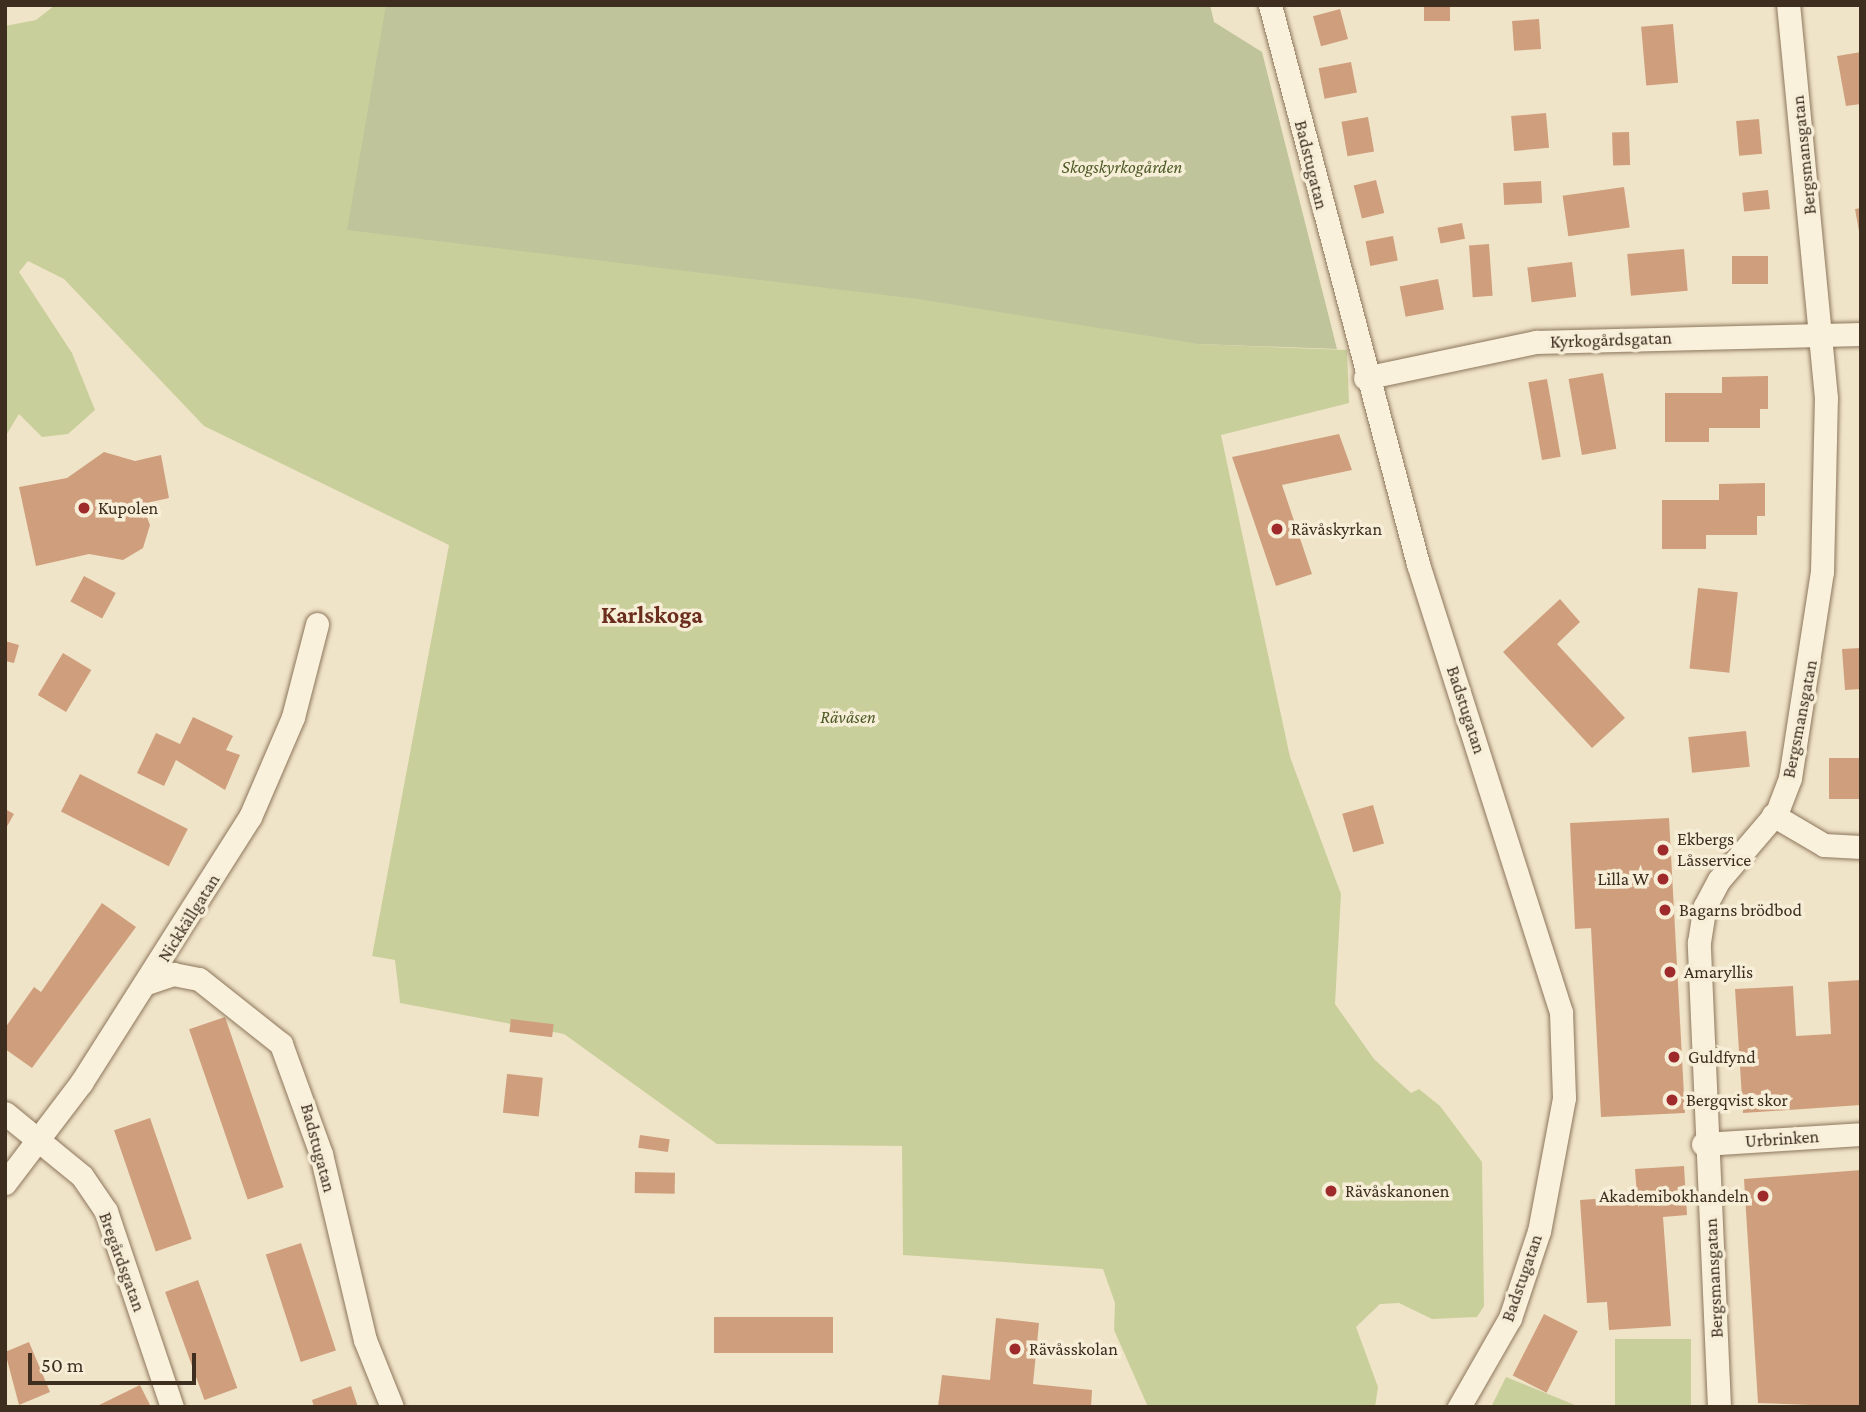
<!DOCTYPE html>
<html>
<head>
<meta charset="utf-8">
<style>
	body { margin:0 }
	#map { position:relative; width:1866px; height:1412px; overflow:hidden; background:#f0e4c8; font-family:"Crimson Pro",serif }
	div>[style] { position:absolute }
	.green>* { inset:0; background:#c9cf9b; transform-origin:0 0 }
	.cemetery>* { inset:0; background:#bfc49a }
	.building>* { inset:0; background:#cf9f7d; transform-origin:0 0 }
	.roads { filter:drop-shadow(0 0 2px #8d765c) drop-shadow(0 0 2px #8d765c) }
	.minor>* { height:23px; margin:-11.5px; padding:0 11.5px; transform-origin:11.5px; border-radius:11.5px; background:#faf1dc }
	.dots>* { width:19px; height:19px; translate:-50% -50%; box-sizing:border-box; border:4px solid #f7eed8; border-radius:50% }
	span { translate:-50% -50%; white-space:nowrap; text-align:center; line-height:1.15; -webkit-text-stroke:7px #f7eed8; paint-order:stroke }
	.street-label { font-size:18px; color:#3d2e20 }
	.park-label { font-size:18px; color:#4d5a26; font-style:italic }
	.poi-label { font-size:18px; color:#3d2e20 }
	.left { translate:0 -50%; text-align:left }
	.right { translate:-100% -50%; text-align:right }
	.district-label { font-size:24px; color:#6b2e1e; font-weight:700 }
	.frame { position:absolute; inset:0; border:7px solid #3d2e20; pointer-events:none }
	.scale { position:absolute; left:28px; top:1353px; width:168px; height:32px; box-sizing:border-box; border:4px solid #3d2e20; border-top:0; padding-left:9px; font-size:21px; line-height:24px; white-space:nowrap; color:#3d2e20; -webkit-text-stroke:5px #f7eed8; paint-order:stroke }
</style>
</head>
<body>
<div id="map">
	<div class="green">
		<i style="clip-path:polygon(55px 5px,939px 5px,1199px 344px,1347px 350px,1349px 403px,1221px 435px,1290px 757px,1341px 894px,1335px 1004px,1374px 1059px,1411px 1093px,1419px 1089px,1440px 1106px,1482px 1162px,1484px 1306px,1477px 1317px,1432px 1319px,1399px 1303px,1380px 1304px,1356px 1327px,1378px 1387px,1375px 1407px,1148px 1407px,1114px 1330px,1115px 1303px,1103px 1269px,903px 1255px,902px 1146px,717px 1144px,564px 1034px,400px 1003px,395px 960px,372px 956px,449px 545px,204px 426px,64px 279px,28px 261px,19px 272px,72px 353px,95px 410px,68px 434px,42px 437px,19px 414px,5px 437px,5px 26px,36px 20px)"></i>
		<i style="left:1691px;top:1339px;width:68px;height:76px;rotate:90deg"></i>
		<i style="clip-path:polygon(1506px 1377px,1580px 1407px,1491px 1407px)"></i>
	</div>
	<div class="cemetery">
		<i style="clip-path:polygon(386px 5px,1210px 5px,1214px 22px,1262px 52px,1337px 349px,1199px 344px,918px 299px,347px 230px)"></i>
	</div>
	<div class="building">
		<i style="left:1424px;top:5px;width:26px;height:16px"></i>
		<i style="left:1340px;top:9px;width:31px;height:28px;rotate:75deg"></i>
		<i style="left:1539px;top:19px;width:30px;height:27px;rotate:86deg"></i>
		<i style="left:1673px;top:24px;width:59px;height:32px;rotate:85deg"></i>
		<i style="clip-path:polygon(1861px 52px,1861px 104px,1846px 106px,1837px 56px)"></i>
		<i style="left:1351px;top:62px;width:31px;height:33px;rotate:79deg"></i>
		<i style="left:1546px;top:113px;width:35px;height:35px;rotate:85deg"></i>
		<i style="left:1368px;top:117px;width:35px;height:27px;rotate:80deg"></i>
		<i style="left:1759px;top:119px;width:35px;height:23px;rotate:85deg"></i>
		<i style="left:1629px;top:132px;width:33px;height:17px;rotate:88deg"></i>
		<i style="left:1376px;top:180px;width:34px;height:23px;rotate:76deg"></i>
		<i style="left:1541px;top:181px;width:22px;height:38px;rotate:87deg"></i>
		<i style="left:1624px;top:187px;width:41px;height:62px;rotate:82deg"></i>
		<i style="left:1768px;top:190px;width:19px;height:26px;rotate:84deg"></i>
		<i style="clip-path:polygon(1861px 208px,1861px 231px,1859px 231px,1855px 209px)"></i>
		<i style="left:1462px;top:223px;width:16px;height:25px;rotate:79deg"></i>
		<i style="left:1393px;top:236px;width:25px;height:28px;rotate:79deg"></i>
		<i style="left:1489px;top:244px;width:52px;height:20px;rotate:86deg"></i>
		<i style="left:1684px;top:249px;width:42px;height:57px;rotate:85deg"></i>
		<i style="left:1732px;top:256px;width:36px;height:28px"></i>
		<i style="left:1572px;top:262px;width:35px;height:45px;rotate:83deg"></i>
		<i style="left:1438px;top:279px;width:31px;height:39px;rotate:79deg"></i>
		<i style="left:1603px;top:373px;width:77px;height:35px;rotate:80deg"></i>
		<i style="clip-path:polygon(1768px 376px,1768px 409px,1760px 409px,1760px 428px,1709px 428px,1709px 442px,1665px 442px,1665px 393px,1722px 393px,1722px 377px)"></i>
		<i style="left:1547px;top:379px;width:79px;height:19px;rotate:80deg"></i>
		<i style="clip-path:polygon(1339px 434px,1352px 470px,1282px 485px,1312px 574px,1276px 586px,1232px 457px)"></i>
		<i style="clip-path:polygon(104px 452px,135px 461px,161px 455px,169px 498px,142px 504px,150px 525px,143px 548px,123px 560px,89px 554px,36px 566px,19px 487px,67px 478px)"></i>
		<i style="clip-path:polygon(1765px 483px,1765px 516px,1757px 516px,1757px 535px,1706px 535px,1706px 549px,1662px 549px,1662px 500px,1719px 500px,1719px 484px)"></i>
		<i style="left:84px;top:576px;width:36px;height:29px;rotate:28deg"></i>
		<i style="left:1698px;top:588px;width:40px;height:81px;rotate:6deg"></i>
		<i style="clip-path:polygon(1560px 599px,1580px 622px,1557px 644px,1625px 718px,1592px 748px,1503px 652px)"></i>
		<i style="clip-path:polygon(5px 641px,19px 645px,14px 663px,5px 661px)"></i>
		<i style="clip-path:polygon(1861px 648px,1861px 689px,1845px 690px,1842px 649px)"></i>
		<i style="left:63px;top:653px;width:33px;height:49px;rotate:31deg"></i>
		<i style="clip-path:polygon(193px 717px,233px 736px,226px 750px,240px 755px,225px 790px,176px 760px,164px 786px,137px 773px,156px 733px,180px 744px)"></i>
		<i style="left:1746px;top:731px;width:36px;height:58px;rotate:84deg"></i>
		<i style="left:1861px;top:758px;width:41px;height:32px;rotate:90deg"></i>
		<i style="left:80px;top:774px;width:121px;height:42px;rotate:27deg"></i>
		<i style="left:1373px;top:805px;width:40px;height:32px;rotate:74deg"></i>
		<i style="clip-path:polygon(5px 809px,14px 814px,5px 830px)"></i>
		<i style="clip-path:polygon(1669px 818px,1685px 1113px,1601px 1117px,1591px 928px,1575px 929px,1570px 823px)"></i>
		<i style="clip-path:polygon(102px 903px,136px 927px,32px 1068px,5px 1049px,5px 1028px,34px 987px,41px 992px)"></i>
		<i style="clip-path:polygon(1861px 980px,1861px 1105px,1743px 1113px,1735px 989px,1793px 986px,1796px 1036px,1831px 1034px,1828px 982px)"></i>
		<i style="left:225px;top:1017px;width:180px;height:38px;rotate:71deg"></i>
		<i style="left:511px;top:1019px;width:43px;height:13px;rotate:7deg"></i>
		<i style="left:507px;top:1074px;width:36px;height:39px;rotate:6deg"></i>
		<i style="left:150px;top:1118px;width:128px;height:38px;rotate:71deg"></i>
		<i style="left:640px;top:1135px;width:30px;height:13px;rotate:8deg"></i>
		<i style="clip-path:polygon(1684px 1166px,1687px 1215px,1663px 1217px,1671px 1326px,1609px 1330px,1607px 1302px,1587px 1303px,1580px 1200px,1637px 1196px,1635px 1169px)"></i>
		<i style="clip-path:polygon(1861px 1170px,1861px 1407px,1758px 1403px,1744px 1179px)"></i>
		<i style="left:635px;top:1172px;width:40px;height:21px;rotate:1deg"></i>
		<i style="left:301px;top:1243px;width:113px;height:37px;rotate:72deg"></i>
		<i style="left:198px;top:1280px;width:115px;height:35px;rotate:70deg"></i>
		<i style="left:1544px;top:1314px;width:38px;height:69px;rotate:27deg"></i>
		<i style="left:714px;top:1317px;width:119px;height:36px"></i>
		<i style="clip-path:polygon(996px 1318px,1039px 1323px,1033px 1384px,1092px 1390px,1091px 1407px,938px 1407px,942px 1375px,990px 1380px)"></i>
		<i style="clip-path:polygon(29px 1342px,50px 1392px,19px 1405px,5px 1352px)"></i>
		<i style="clip-path:polygon(140px 1385px,151px 1407px,95px 1407px)"></i>
		<i style="clip-path:polygon(351px 1386px,358px 1407px,314px 1407px,312px 1400px)"></i>
	</div>
	<div class="roads">
		<div class="minor">
			<i style="left:1270px;top:5px;width:578px;rotate:75.17deg"></i>
			<i style="left:1418px;top:564px;width:470px;rotate:72.3deg"></i>
			<i style="left:1561px;top:1012px;width:86px;rotate:88deg"></i>
			<i style="left:1564px;top:1098px;width:135px;rotate:100.6deg"></i>
			<i style="left:1539px;top:1231px;width:92px;rotate:108.4deg"></i>
			<i style="left:1510px;top:1318px;width:103px;rotate:119.8deg"></i>
			<i style="left:1365px;top:378px;width:175px;rotate:-11.9deg"></i>
			<i style="left:1536px;top:342px;width:325px;rotate:-1.4deg"></i>
			<i style="left:1773px;top:815px;width:59px;rotate:30.5deg"></i>
			<i style="left:1824px;top:845px;width:37px;rotate:3deg"></i>
			<i style="left:147px;top:983px;width:28px;rotate:-19deg"></i>
			<i style="left:173px;top:974px;width:26px;rotate:11deg"></i>
			<i style="left:199px;top:979px;width:105px;rotate:38.4deg"></i>
			<i style="left:281px;top:1044px;width:117px;rotate:70deg"></i>
			<i style="left:321px;top:1154px;width:191px;rotate:76.7deg"></i>
			<i style="left:365px;top:1340px;width:72px;rotate:68.1deg"></i>
			<i style="left:5px;top:1113px;width:99px;rotate:39.3deg"></i>
			<i style="left:82px;top:1176px;width:42px;rotate:55.6deg"></i>
			<i style="left:106px;top:1211px;width:207px;rotate:71.4deg"></i>
			<i style="left:1703px;top:1144px;width:158px;rotate:-3.6deg"></i>
			<i style="left:5px;top:1183px;width:126px;rotate:-52.8deg"></i>
			<i style="left:81px;top:1083px;width:315px;rotate:-57.6deg"></i>
			<i style="left:250px;top:817px;width:109px;rotate:-66.7deg"></i>
			<i style="left:293px;top:717px;width:96px;rotate:-75.5deg"></i>
			<i style="left:1719px;top:1407px;width:465px;rotate:-92.5deg"></i>
			<i style="left:1699px;top:942px;width:36px;rotate:-81deg"></i>
			<i style="left:1705px;top:906px;width:30px;rotate:-62deg"></i>
			<i style="left:1719px;top:880px;width:89px;rotate:-49.5deg"></i>
			<i style="left:1777px;top:812px;width:36px;rotate:-69deg"></i>
			<i style="left:1790px;top:778px;width:208px;rotate:-81.2deg"></i>
			<i style="left:1822px;top:572px;width:174px;rotate:-88.7deg"></i>
			<i style="left:1826px;top:398px;width:395px;rotate:-95.5deg"></i>
		</div>
	</div>
	<div class="dots">
		<i style="left:84px;top:508px;background:#9e2a2b"></i>
		<i style="left:1277px;top:529px;background:#9e2a2b"></i>
		<i style="left:1663px;top:850px;background:#9e2a2b"></i>
		<i style="left:1663px;top:879px;background:#9e2a2b"></i>
		<i style="left:1665px;top:910px;background:#9e2a2b"></i>
		<i style="left:1670px;top:972px;background:#9e2a2b"></i>
		<i style="left:1674px;top:1057px;background:#9e2a2b"></i>
		<i style="left:1672px;top:1100px;background:#9e2a2b"></i>
		<i style="left:1331px;top:1191px;background:#9e2a2b"></i>
		<i style="left:1763px;top:1196px;background:#9e2a2b"></i>
		<i style="left:1015px;top:1349px;background:#9e2a2b"></i>
	</div>
	<div class="street-label">
		<span style="left:1804px;top:155px;rotate:-96deg">Bergsmansgatan</span>
		<span style="left:1311px;top:165px;rotate:76deg">Badstugatan</span>
		<span style="left:1611px;top:340px;rotate:-2deg">Kyrkogårdsgatan</span>
		<span style="left:1466px;top:710px;rotate:72deg">Badstugatan</span>
		<span style="left:1800px;top:719px;rotate:-79deg">Bergsmansgatan</span>
		<span style="left:189px;top:918px;rotate:-58deg">Nickkällgatan</span>
		<span style="left:1782px;top:1139px;rotate:-4deg">Urbrinken</span>
		<span style="left:318px;top:1148px;rotate:75deg">Badstugatan</span>
		<span style="left:122px;top:1262px;rotate:70deg">Bregårdsgatan</span>
		<span style="left:1522px;top:1278px;rotate:-71deg">Badstugatan</span>
		<span style="left:1714px;top:1278px;rotate:-93deg">Bergsmansgatan</span>
	</div>
	<div class="park-label">
		<span style="left:1122px;top:167px">Skogskyrkogården</span>
		<span style="left:848px;top:717px">Rävåsen</span>
	</div>
	<div class="poi-label">
		<span class="left" style="left:98px;top:508px">Kupolen</span>
		<span class="left" style="left:1291px;top:529px">Rävåskyrkan</span>
		<span class="left" style="left:1677px;top:850px">Ekbergs<br>Låsservice</span>
		<span class="right" style="left:1649px;top:879px">Lilla W</span>
		<span class="left" style="left:1679px;top:910px">Bagarns brödbod</span>
		<span class="left" style="left:1684px;top:972px">Amaryllis</span>
		<span class="left" style="left:1688px;top:1057px">Guldfynd</span>
		<span class="left" style="left:1686px;top:1100px">Bergqvist skor</span>
		<span class="left" style="left:1345px;top:1191px">Rävåskanonen</span>
		<span class="right" style="left:1749px;top:1196px">Akademibokhandeln</span>
		<span class="left" style="left:1029px;top:1349px">Rävåsskolan</span>
	</div>
	<div class="district-label">
		<span style="left:652px;top:615px">Karlskoga</span>
	</div>
	<div class="frame"></div>
	<div class="scale">50 m</div>
</div>
</body>
</html>
